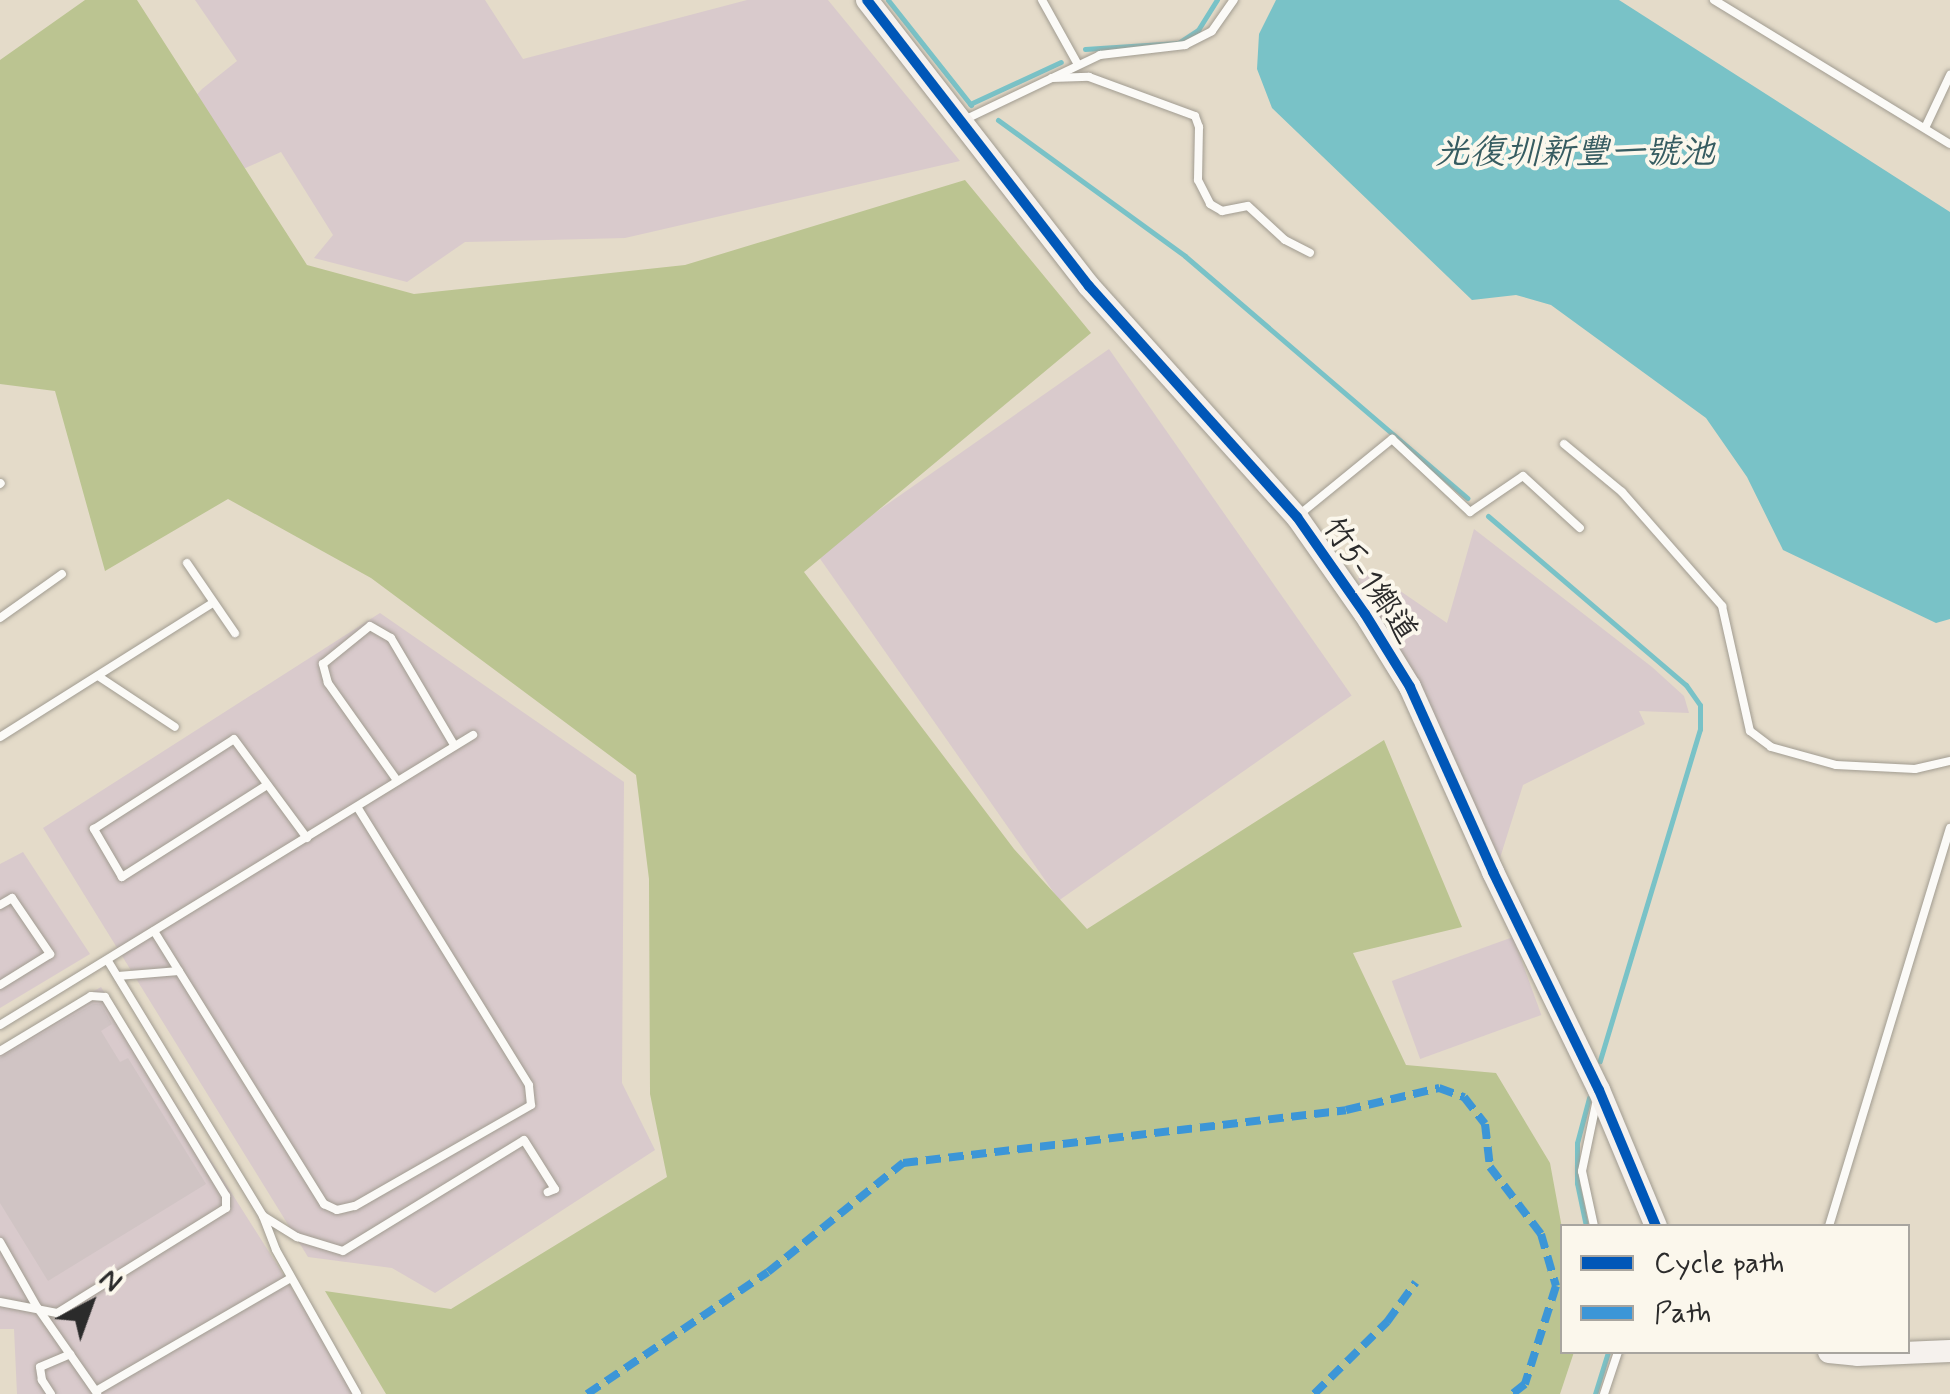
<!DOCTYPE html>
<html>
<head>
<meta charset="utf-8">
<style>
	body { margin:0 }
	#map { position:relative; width:1950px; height:1394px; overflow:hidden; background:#e4dbc9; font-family:Mynerve,"LXGW WenKai TC",sans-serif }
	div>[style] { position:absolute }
	.industrial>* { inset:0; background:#d9cacc; transform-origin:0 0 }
	.forest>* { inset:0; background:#bbc491 }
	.water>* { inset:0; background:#79c2c7 }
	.stream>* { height:5px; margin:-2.5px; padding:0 2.5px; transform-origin:2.5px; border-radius:2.5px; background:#79c2c7 }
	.building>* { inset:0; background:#d0c4c4 }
	.roads { filter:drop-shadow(0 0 2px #a19c91) drop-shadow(0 0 2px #a19c91) }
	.lane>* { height:8px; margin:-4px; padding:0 4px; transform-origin:4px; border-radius:4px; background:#fbfaf7 }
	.secondary>* { height:22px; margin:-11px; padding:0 11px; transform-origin:11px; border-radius:11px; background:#f5f1ed }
	.quiet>* { height:8px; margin-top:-4px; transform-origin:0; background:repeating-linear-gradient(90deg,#3c96d7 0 15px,transparent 0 23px) }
	.cycleway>* { height:10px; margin:-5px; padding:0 5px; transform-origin:5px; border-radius:5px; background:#0057b8 }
	span { translate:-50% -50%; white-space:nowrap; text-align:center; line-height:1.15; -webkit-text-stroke:8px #fbf7ec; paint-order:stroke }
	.street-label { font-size:32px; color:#2b2b2b }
	.water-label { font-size:35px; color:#365c61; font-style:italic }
	.legend { position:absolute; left:1560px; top:1224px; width:350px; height:130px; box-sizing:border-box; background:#fbf7ec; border:2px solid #a8a59f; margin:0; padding:12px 18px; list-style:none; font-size:30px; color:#2b2b2b }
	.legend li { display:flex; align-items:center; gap:20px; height:50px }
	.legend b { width:50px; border:2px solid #a8a59f }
	.north { position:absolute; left:40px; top:1254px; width:100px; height:100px; -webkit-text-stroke:8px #fbf7ec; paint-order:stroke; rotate:41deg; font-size:28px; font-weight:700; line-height:40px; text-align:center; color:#2b2b2b }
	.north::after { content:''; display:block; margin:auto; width:35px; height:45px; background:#2b2b2b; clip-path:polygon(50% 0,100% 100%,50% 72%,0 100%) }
</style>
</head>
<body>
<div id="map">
	<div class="industrial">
		<i style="clip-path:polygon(195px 0,485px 0,523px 59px,747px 0,828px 0,960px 161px,625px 238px,465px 242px,407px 282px,314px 258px,333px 235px,281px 152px,206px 186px,175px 119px,202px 89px,237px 61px)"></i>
		<i style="left:1109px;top:349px;width:423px;height:357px;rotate:55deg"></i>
		<i style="clip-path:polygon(1474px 529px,1652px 667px,1684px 696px,1689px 713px,1639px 711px,1645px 724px,1523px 785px,1500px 858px,1358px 578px,1371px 571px,1447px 623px)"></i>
		<i style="clip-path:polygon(380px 613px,624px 782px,622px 1083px,655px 1150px,435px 1293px,392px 1268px,308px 1257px,43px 828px)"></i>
		<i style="clip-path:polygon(23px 852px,90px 954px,0 1008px,0 864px)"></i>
		<i style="left:1513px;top:937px;width:83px;height:129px;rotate:70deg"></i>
		<i style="clip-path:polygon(101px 987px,359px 1394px,17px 1394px,14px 1329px,0 1329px,0 1047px)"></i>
	</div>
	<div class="forest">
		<i style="clip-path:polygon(85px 0,137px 0,307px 265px,414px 294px,685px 265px,965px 180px,1091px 333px,804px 572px,1014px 849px,1087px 929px,1384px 740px,1462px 927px,1353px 953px,1406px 1065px,1496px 1073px,1550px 1163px,1562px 1228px,1562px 1352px,1574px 1352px,1560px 1394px,386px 1394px,325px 1291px,451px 1309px,667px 1177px,650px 1094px,649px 879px,636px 775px,371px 578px,228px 499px,105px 571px,55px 391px,0 384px,0 60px)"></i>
	</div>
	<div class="water">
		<i style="clip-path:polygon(1276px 0,1619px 0,1950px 212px,1950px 619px,1936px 623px,1783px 550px,1747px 477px,1706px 418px,1551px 305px,1516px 295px,1472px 300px,1272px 108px,1257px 69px,1259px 34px)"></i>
	</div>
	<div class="stream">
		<i style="left:888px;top:0;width:134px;rotate:51.7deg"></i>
		<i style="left:1085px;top:49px;width:93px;rotate:-3.7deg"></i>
		<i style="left:1178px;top:43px;width:24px;rotate:-33deg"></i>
		<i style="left:1198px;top:30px;width:36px;rotate:-58deg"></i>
		<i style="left:970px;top:104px;width:100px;rotate:-24.8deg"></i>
		<i style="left:998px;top:120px;width:231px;rotate:36deg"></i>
		<i style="left:1185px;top:256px;width:372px;rotate:40.6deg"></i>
		<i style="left:1488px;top:516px;width:260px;rotate:40.5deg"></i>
		<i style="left:1686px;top:685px;width:24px;rotate:55deg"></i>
		<i style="left:1700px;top:705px;width:24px;rotate:90deg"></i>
		<i style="left:1700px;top:729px;width:347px;rotate:106.8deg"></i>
		<i style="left:1586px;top:1226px;width:44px;rotate:-101.8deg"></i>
		<i style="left:1577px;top:1183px;width:40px;rotate:-90deg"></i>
		<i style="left:1577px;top:1143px;width:47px;rotate:-75.1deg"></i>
		<i style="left:1595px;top:1394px;width:44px;rotate:-72.8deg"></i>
	</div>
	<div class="building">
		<i style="clip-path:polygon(93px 1004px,101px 1004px,112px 1024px,101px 1031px,120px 1062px,128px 1058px,206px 1184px,48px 1281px,0 1203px,0 1058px)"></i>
	</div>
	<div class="roads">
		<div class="lane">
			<i style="left:1042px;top:0;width:72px;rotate:60.9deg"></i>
			<i style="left:1714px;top:0;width:276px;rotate:31.4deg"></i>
			<i style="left:1052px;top:78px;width:37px;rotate:-2deg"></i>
			<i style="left:1089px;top:77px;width:113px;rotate:20.2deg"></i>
			<i style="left:1195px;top:116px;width:12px;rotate:70deg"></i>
			<i style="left:1199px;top:127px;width:53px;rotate:91.1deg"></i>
			<i style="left:1198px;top:180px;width:27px;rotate:63deg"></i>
			<i style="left:1210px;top:204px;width:14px;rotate:30deg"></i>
			<i style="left:1222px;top:211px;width:26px;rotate:-11deg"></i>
			<i style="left:1248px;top:206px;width:50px;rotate:42.6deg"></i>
			<i style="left:1285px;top:240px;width:28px;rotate:27deg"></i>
			<i style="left:964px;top:120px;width:151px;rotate:-25.5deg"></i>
			<i style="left:1100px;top:55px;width:86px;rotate:-6.7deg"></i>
			<i style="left:1185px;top:45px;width:30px;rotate:-27deg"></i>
			<i style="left:1212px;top:31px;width:38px;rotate:-55deg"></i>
			<i style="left:1925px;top:128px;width:59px;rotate:-64.7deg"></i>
			<i style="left:1564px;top:444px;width:75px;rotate:39.6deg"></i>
			<i style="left:1622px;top:492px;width:152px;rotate:48.7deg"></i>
			<i style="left:1722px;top:606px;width:128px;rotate:77.4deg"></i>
			<i style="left:1750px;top:731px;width:26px;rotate:37deg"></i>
			<i style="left:1771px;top:747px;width:67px;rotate:15.5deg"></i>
			<i style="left:1836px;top:765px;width:79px;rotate:2.9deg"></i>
			<i style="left:1915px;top:769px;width:36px;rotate:-13deg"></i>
			<i style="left:0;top:484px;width:1px;rotate:-45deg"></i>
			<i style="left:1300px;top:514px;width:119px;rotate:-39.2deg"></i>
			<i style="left:1392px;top:439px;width:107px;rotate:43.1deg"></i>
			<i style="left:1470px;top:512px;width:64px;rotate:-34.2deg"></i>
			<i style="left:1523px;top:476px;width:77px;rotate:42.4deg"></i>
			<i style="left:187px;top:563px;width:85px;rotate:55.6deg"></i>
			<i style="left:0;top:618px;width:76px;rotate:-35.4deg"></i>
			<i style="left:98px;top:676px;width:92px;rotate:33.5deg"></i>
			<i style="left:0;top:737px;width:252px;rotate:-32.2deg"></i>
			<i style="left:396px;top:779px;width:118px;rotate:-125.3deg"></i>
			<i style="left:328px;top:683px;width:20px;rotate:-105deg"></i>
			<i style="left:323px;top:664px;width:60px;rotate:-39deg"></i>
			<i style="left:370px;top:626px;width:24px;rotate:30deg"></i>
			<i style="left:391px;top:638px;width:124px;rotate:59.5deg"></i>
			<i style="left:267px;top:785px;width:172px;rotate:147.6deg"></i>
			<i style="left:122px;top:877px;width:56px;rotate:-120.3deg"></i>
			<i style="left:94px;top:829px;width:166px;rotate:-32.7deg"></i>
			<i style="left:234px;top:739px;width:123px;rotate:53.6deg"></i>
			<i style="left:0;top:905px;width:14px;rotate:-30deg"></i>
			<i style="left:12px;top:898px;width:68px;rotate:55.8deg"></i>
			<i style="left:50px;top:954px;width:59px;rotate:148.2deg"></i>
			<i style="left:154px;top:931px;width:322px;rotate:58.1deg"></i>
			<i style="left:324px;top:1204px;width:14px;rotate:25deg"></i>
			<i style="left:337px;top:1210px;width:18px;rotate:-13deg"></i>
			<i style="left:355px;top:1206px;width:203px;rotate:-29.8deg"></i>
			<i style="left:531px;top:1105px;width:20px;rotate:-96deg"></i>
			<i style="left:529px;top:1085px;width:327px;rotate:-121.7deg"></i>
			<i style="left:108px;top:961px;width:298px;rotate:58.7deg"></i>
			<i style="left:263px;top:1216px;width:40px;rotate:32deg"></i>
			<i style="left:297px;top:1237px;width:48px;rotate:16.9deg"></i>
			<i style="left:343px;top:1251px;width:212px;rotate:-31.5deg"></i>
			<i style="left:524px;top:1140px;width:58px;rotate:57.7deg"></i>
			<i style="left:555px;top:1189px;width:8px;rotate:157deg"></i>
			<i style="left:118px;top:976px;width:61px;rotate:-4.7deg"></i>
			<i style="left:0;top:1025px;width:555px;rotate:-31.51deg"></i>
			<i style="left:0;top:1051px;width:106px;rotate:-31.1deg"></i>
			<i style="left:91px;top:996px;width:14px;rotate:4deg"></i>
			<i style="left:105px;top:997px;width:233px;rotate:58.7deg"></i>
			<i style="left:226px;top:1196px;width:12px;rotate:90deg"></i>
			<i style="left:226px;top:1208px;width:199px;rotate:148.1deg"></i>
			<i style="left:57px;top:1313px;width:58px;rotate:-169.1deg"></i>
			<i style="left:263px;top:1216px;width:36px;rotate:69deg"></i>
			<i style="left:276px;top:1250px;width:165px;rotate:60.6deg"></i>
			<i style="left:1594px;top:1226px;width:56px;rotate:-102.3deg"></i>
			<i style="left:1582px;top:1171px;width:68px;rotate:-78.2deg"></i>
			<i style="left:1829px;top:1226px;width:416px;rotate:-73.1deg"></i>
			<i style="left:0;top:1242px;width:75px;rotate:60.4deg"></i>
			<i style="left:37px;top:1307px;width:105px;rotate:55.1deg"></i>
			<i style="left:96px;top:1391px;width:225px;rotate:-30.1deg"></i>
			<i style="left:51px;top:1394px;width:17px;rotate:-123deg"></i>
			<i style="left:42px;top:1380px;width:13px;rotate:-99deg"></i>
			<i style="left:40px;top:1367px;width:33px;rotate:-23deg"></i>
			<i style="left:1604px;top:1394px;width:44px;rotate:-71.6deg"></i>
		</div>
		<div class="secondary">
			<i style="left:867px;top:0;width:362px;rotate:52.2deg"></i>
			<i style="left:1089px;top:286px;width:311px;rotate:48deg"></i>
			<i style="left:1297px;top:517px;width:118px;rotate:55deg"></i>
			<i style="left:1365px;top:614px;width:86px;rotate:58.3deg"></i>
			<i style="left:1410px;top:687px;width:203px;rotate:65.8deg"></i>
			<i style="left:1493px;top:872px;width:242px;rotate:64.1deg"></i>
			<i style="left:1599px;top:1090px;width:147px;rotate:67.3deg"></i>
			<i style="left:1829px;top:1352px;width:28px;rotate:6deg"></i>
			<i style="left:1857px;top:1355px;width:93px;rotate:-2.5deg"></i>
		</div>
	</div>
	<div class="quiet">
		<i style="left:587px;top:1394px;width:218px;rotate:-34deg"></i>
		<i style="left:768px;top:1272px;width:174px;rotate:-38.9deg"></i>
		<i style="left:903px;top:1163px;width:446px;rotate:-6.8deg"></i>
		<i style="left:1346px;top:1110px;width:96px;rotate:-13.3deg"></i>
		<i style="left:1439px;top:1088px;width:27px;rotate:20deg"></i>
		<i style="left:1464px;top:1097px;width:34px;rotate:52deg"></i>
		<i style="left:1485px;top:1124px;width:43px;rotate:83.4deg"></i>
		<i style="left:1490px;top:1167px;width:84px;rotate:52.7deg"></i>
		<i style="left:1541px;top:1234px;width:54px;rotate:73.9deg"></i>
		<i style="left:1556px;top:1286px;width:103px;rotate:107.6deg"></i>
		<i style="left:1525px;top:1384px;width:16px;rotate:142deg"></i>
		<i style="left:1314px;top:1394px;width:103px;rotate:-44.6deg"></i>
		<i style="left:1387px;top:1322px;width:49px;rotate:-54.1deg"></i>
	</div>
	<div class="cycleway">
		<i style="left:867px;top:0;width:362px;rotate:52.2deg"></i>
		<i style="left:1089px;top:286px;width:311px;rotate:48deg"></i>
		<i style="left:1297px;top:517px;width:118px;rotate:55deg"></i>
		<i style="left:1365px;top:614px;width:86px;rotate:58.3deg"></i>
		<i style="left:1410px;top:687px;width:203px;rotate:65.8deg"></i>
		<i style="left:1493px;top:872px;width:242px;rotate:64.1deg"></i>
		<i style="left:1599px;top:1090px;width:147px;rotate:67.3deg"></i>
	</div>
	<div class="street-label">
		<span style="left:1369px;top:580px;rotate:56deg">竹5-1鄉道</span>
	</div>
	<div class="water-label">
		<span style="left:1575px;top:153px">光復圳新豐一號池</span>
	</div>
	<ul class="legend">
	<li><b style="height:12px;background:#0057b8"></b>Cycle path</li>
	<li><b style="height:12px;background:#3c96d7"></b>Path</li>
	</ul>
	<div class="north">N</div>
</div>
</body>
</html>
